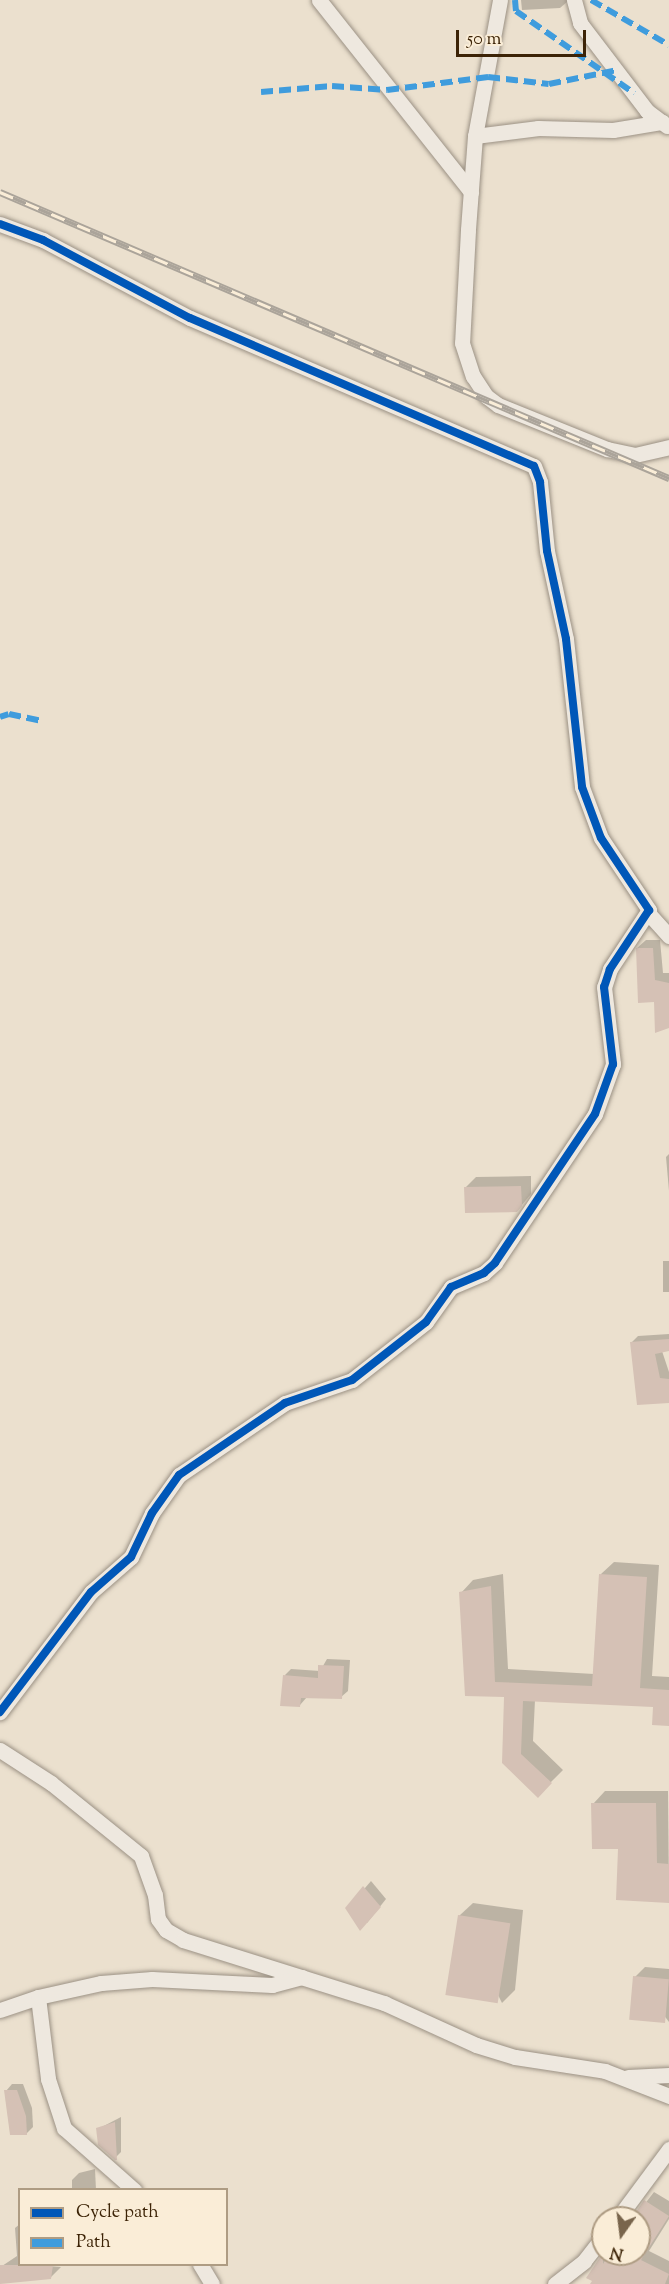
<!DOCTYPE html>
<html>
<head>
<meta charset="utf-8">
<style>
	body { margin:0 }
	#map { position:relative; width:669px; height:2284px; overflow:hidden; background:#ebe0ce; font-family:"Sorts Mill Goudy",serif }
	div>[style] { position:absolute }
	.shadow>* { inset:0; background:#0003; transform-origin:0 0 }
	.building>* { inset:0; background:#d5c1b5; transform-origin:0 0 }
	.roads { filter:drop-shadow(0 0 2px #9b9184) drop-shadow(0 0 2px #9b9184) }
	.street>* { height:15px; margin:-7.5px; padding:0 7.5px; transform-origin:7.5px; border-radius:7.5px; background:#eee8df }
	.rail>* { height:7px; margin-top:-3.5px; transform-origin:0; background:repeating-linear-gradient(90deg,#faedd7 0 14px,#aba49a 0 28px); box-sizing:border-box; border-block:2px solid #aba49a }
	.quiet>* { height:6px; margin-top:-3px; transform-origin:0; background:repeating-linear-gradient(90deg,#3f9cdd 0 12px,transparent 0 18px) }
	.cycleway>* { height:8px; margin:-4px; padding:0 4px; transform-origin:4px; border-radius:4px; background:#0057b8 }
	span { translate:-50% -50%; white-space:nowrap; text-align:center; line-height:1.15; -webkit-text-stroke:4.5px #faedd7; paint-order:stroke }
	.legend { position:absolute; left:18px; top:2188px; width:210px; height:78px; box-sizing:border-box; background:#faedd7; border:2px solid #ae9c83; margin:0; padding:8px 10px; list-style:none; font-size:18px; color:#3c2306 }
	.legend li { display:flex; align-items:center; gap:12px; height:30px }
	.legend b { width:30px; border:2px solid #ae9c83 }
	.north { position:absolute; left:591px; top:2206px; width:60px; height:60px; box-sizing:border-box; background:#faedd7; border:2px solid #ae9c83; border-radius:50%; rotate:194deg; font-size:16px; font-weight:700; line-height:24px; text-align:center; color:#3c2306 }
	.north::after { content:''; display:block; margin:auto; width:21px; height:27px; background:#79654c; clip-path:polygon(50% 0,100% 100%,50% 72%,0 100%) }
	.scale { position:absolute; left:456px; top:30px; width:130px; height:27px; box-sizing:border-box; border:3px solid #3c2306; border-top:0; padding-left:8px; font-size:18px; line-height:21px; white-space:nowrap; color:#3c2306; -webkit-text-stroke:4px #faedd7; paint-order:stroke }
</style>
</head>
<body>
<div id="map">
	<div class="shadow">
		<i style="clip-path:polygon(521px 0,567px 0,567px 2px,560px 8px,522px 10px)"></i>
		<i style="clip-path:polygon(646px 940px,660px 940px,663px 973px,669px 973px,669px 1027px,655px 1000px,637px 948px)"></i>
		<i style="clip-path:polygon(669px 1154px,669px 1191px,666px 1157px)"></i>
		<i style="clip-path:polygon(531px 1176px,531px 1194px,517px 1211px,466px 1187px,476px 1177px)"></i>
		<i style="left:669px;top:1261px;width:31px;height:6px;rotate:90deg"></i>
		<i style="clip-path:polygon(669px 1334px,669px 1350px,662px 1351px,669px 1372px,669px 1401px,631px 1343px,638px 1336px)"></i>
		<i style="clip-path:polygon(614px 1562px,659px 1565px,652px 1676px,669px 1677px,669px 1725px,654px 1706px,535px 1700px,533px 1741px,563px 1770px,538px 1795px,503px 1762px,506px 1695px,466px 1694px,461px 1593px,473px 1580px,503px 1574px,508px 1669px,594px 1674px,601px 1574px)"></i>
		<i style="clip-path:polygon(327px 1659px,350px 1660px,348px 1691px,341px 1697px,307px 1697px,300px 1705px,285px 1675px,291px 1669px,320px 1671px)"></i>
		<i style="clip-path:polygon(605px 1791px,668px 1791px,669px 1901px,620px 1848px,593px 1804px)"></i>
		<i style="clip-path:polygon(371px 1881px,386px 1899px,367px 1923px,347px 1909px)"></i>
		<i style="clip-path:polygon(473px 1903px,523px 1910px,515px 1990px,502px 2003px,459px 1916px)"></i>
		<i style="clip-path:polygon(645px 1967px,669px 1969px,669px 2022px,635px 1977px)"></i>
		<i style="clip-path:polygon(12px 2084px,23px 2084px,32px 2108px,33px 2127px,26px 2134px,6px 2091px)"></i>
		<i style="clip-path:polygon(121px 2117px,121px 2152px,115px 2158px,98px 2129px)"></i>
		<i style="clip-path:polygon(95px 2169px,96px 2190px,72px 2190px,72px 2180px,79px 2173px)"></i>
		<i style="clip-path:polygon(654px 2192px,669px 2201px,669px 2219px,649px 2251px,669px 2261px,669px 2284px,603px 2284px,588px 2277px,605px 2254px,639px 2254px,639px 2218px,634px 2218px)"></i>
		<i style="clip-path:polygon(20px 2224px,20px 2264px,61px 2267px,51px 2277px,0 2283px,2px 2266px,17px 2256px,15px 2228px)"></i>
	</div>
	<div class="building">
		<i style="clip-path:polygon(636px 948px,653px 948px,655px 980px,669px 983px,669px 1028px,655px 1033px,654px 1002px,638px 1003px)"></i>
		<i style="clip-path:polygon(521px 1186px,522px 1206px,517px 1212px,465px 1213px,464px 1187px)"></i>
		<i style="clip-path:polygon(669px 1339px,669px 1351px,655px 1354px,660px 1378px,669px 1379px,669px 1403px,637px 1405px,630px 1342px)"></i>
		<i style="clip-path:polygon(599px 1574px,647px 1577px,640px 1688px,669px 1690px,669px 1726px,652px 1725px,653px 1707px,523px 1701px,521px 1754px,552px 1783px,538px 1798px,502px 1763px,504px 1697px,465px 1696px,459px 1592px,491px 1586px,495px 1682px,592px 1686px)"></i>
		<i style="clip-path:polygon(318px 1665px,344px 1666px,342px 1699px,301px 1698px,300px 1707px,280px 1706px,283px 1675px,318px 1678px)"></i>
		<i style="clip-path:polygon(591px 1803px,656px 1803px,657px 1863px,669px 1864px,669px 1903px,616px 1900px,618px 1849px,592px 1849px)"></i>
		<i style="clip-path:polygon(363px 1886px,381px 1907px,360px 1931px,345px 1908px)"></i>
		<i style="left:458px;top:1915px;width:53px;height:81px;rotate:9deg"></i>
		<i style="left:633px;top:1976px;width:36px;height:44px;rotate:5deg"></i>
		<i style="clip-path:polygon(4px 2090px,17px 2090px,26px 2116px,27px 2135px,10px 2135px)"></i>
		<i style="clip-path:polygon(115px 2122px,117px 2160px,115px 2160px,98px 2145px,96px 2128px)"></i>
		<i style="clip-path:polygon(644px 2200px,669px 2216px,641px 2260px,669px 2274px,665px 2284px,590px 2284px,592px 2281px,586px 2278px,603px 2253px,603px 2264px,609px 2254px,639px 2254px,639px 2218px,632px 2218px)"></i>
		<i style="clip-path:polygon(0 2265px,53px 2265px,51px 2279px,0 2284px)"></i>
	</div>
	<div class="roads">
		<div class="street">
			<i style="left:319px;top:0;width:245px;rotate:51.6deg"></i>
			<i style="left:500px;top:0;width:138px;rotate:100.4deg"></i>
			<i style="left:475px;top:136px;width:94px;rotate:94.3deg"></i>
			<i style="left:468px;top:230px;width:113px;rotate:93deg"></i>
			<i style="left:462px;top:343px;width:35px;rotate:72deg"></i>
			<i style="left:473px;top:376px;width:24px;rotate:57deg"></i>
			<i style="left:486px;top:396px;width:15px;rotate:37deg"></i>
			<i style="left:498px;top:405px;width:118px;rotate:22deg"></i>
			<i style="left:607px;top:449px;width:29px;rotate:12deg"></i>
			<i style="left:635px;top:455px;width:35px;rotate:-13deg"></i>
			<i style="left:574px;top:0;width:24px;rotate:75deg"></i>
			<i style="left:580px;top:23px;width:111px;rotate:52.7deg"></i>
			<i style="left:647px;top:111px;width:25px;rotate:37deg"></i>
			<i style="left:475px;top:136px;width:64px;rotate:-7.2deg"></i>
			<i style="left:538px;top:128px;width:75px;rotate:1.5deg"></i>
			<i style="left:613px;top:130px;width:50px;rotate:-9.3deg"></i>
			<i style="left:0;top:224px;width:46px;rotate:20.4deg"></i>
			<i style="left:43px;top:240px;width:166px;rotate:28deg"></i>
			<i style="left:190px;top:318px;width:374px;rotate:23.3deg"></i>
			<i style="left:534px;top:466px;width:17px;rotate:69deg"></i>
			<i style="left:540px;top:482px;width:69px;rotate:84.2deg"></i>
			<i style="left:547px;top:551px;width:90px;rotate:77.8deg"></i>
			<i style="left:566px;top:639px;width:149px;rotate:83.8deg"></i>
			<i style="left:582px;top:787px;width:54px;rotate:69.6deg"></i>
			<i style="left:601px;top:838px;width:87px;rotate:56.3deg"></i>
			<i style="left:649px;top:910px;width:71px;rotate:123.5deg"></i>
			<i style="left:610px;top:969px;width:19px;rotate:108deg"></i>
			<i style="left:604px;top:987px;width:78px;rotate:83.3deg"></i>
			<i style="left:613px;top:1064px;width:53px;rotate:109.8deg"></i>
			<i style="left:595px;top:1114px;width:179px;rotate:123.9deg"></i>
			<i style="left:495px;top:1263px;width:15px;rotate:138deg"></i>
			<i style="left:484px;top:1273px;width:36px;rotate:157deg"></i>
			<i style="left:451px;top:1287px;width:43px;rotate:125.5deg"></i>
			<i style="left:426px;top:1322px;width:94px;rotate:141.9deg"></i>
			<i style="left:352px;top:1380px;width:71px;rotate:161.1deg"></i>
			<i style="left:285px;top:1403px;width:128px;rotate:145.8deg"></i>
			<i style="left:179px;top:1475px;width:47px;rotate:125.4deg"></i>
			<i style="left:152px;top:1513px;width:49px;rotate:115.5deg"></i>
			<i style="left:131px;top:1557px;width:53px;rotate:138.8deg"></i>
			<i style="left:91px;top:1592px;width:151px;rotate:127.2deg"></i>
			<i style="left:649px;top:914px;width:30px;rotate:48deg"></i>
			<i style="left:0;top:1750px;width:61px;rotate:32.9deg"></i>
			<i style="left:51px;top:1783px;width:116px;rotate:39deg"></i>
			<i style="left:141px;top:1856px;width:41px;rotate:70.3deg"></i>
			<i style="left:155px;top:1895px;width:24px;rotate:83deg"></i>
			<i style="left:158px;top:1919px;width:14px;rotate:54deg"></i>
			<i style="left:166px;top:1930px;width:20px;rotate:30deg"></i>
			<i style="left:183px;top:1940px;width:211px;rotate:17.4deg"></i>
			<i style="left:384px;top:2003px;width:101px;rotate:24.5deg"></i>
			<i style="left:476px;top:2045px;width:41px;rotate:17.1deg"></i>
			<i style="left:515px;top:2057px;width:91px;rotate:8.8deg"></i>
			<i style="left:605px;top:2071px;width:69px;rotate:21.3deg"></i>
			<i style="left:38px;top:1997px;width:83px;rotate:83deg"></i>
			<i style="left:48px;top:2079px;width:52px;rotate:71.9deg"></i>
			<i style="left:64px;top:2128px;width:94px;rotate:41.5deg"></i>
			<i style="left:0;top:2010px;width:40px;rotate:-18.9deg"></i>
			<i style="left:38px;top:1997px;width:65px;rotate:-12.5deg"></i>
			<i style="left:101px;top:1983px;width:51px;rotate:-4.5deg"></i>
			<i style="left:152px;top:1979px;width:120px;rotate:2.9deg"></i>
			<i style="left:272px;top:1985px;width:31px;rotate:-15deg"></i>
			<i style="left:628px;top:2077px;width:41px;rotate:-2.8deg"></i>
			<i style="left:618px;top:2218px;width:86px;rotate:-53.5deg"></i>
			<i style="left:200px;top:2264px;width:23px;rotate:59deg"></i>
			<i style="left:555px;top:2284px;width:37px;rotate:-38deg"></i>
			<i style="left:584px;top:2261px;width:31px;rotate:-52deg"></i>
		</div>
	</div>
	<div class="rail">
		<i style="left:0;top:192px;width:728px;rotate:23.15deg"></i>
	</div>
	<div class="quiet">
		<i style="left:515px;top:0;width:11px;rotate:85deg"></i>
		<i style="left:516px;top:11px;width:144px;rotate:34.8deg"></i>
		<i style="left:591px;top:0;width:90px;rotate:30deg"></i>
		<i style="left:261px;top:92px;width:71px;rotate:-4.8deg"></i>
		<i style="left:332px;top:86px;width:55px;rotate:4.2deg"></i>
		<i style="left:387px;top:90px;width:102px;rotate:-7.3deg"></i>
		<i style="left:488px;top:77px;width:61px;rotate:6.5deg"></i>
		<i style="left:549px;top:84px;width:69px;rotate:-11.6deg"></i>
		<i style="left:0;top:717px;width:9px;rotate:-18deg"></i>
		<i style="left:9px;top:714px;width:35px;rotate:12deg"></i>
	</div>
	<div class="cycleway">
		<i style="left:0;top:224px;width:46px;rotate:20.4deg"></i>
		<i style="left:43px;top:240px;width:166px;rotate:28deg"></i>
		<i style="left:190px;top:318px;width:374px;rotate:23.3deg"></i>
		<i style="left:534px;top:466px;width:17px;rotate:69deg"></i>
		<i style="left:540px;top:482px;width:69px;rotate:84.2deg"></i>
		<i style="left:547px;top:551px;width:90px;rotate:77.8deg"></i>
		<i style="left:566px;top:639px;width:149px;rotate:83.8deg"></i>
		<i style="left:582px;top:787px;width:54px;rotate:69.6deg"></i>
		<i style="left:601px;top:838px;width:87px;rotate:56.3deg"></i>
		<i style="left:649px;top:910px;width:71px;rotate:123.5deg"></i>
		<i style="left:610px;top:969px;width:19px;rotate:108deg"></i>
		<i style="left:604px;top:987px;width:78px;rotate:83.3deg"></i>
		<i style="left:613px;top:1064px;width:53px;rotate:109.8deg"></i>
		<i style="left:595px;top:1114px;width:179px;rotate:123.9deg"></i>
		<i style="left:495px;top:1263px;width:15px;rotate:138deg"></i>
		<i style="left:484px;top:1273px;width:36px;rotate:157deg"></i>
		<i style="left:451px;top:1287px;width:43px;rotate:125.5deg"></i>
		<i style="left:426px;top:1322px;width:94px;rotate:141.9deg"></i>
		<i style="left:352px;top:1380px;width:71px;rotate:161.1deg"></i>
		<i style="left:285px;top:1403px;width:128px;rotate:145.8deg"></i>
		<i style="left:179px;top:1475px;width:47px;rotate:125.4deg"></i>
		<i style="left:152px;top:1513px;width:49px;rotate:115.5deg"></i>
		<i style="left:131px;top:1557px;width:53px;rotate:138.8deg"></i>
		<i style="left:91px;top:1592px;width:151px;rotate:127.2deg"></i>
	</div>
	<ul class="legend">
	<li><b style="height:8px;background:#0057b8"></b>Cycle path</li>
	<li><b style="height:8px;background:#3f9cdd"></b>Path</li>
	</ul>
	<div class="north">N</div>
	<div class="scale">50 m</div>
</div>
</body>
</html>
